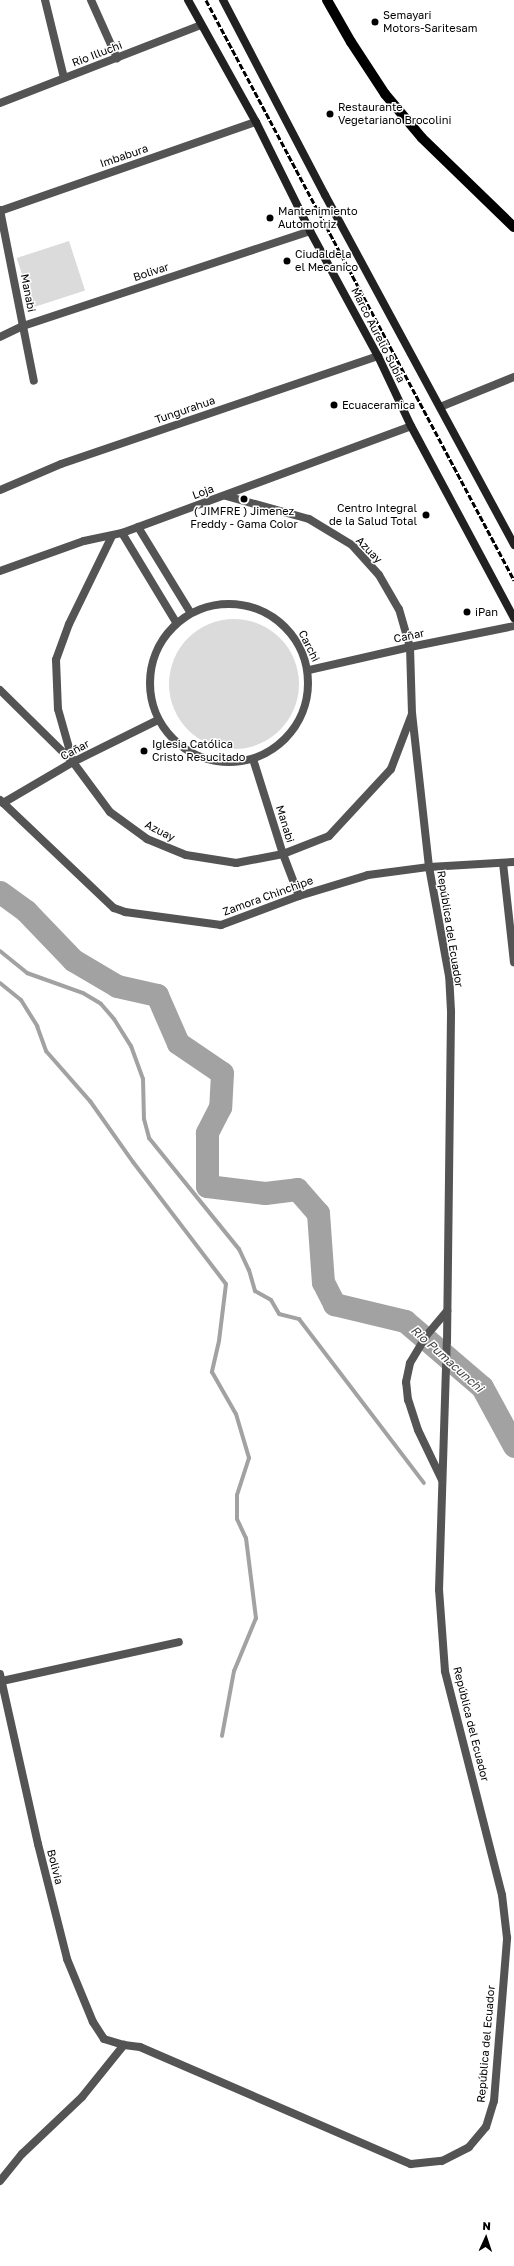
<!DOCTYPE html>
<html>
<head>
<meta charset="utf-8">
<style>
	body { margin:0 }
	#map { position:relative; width:514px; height:2266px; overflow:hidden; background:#fff; font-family:"Golos Text",sans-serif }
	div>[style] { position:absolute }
	.green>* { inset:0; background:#dbdbdb; transform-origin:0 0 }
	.round { border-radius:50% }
	.stream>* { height:4px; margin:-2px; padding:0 2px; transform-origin:2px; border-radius:2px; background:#a2a2a2 }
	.river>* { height:23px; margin:-11.5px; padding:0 11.5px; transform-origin:11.5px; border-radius:11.5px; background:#a2a2a2 }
	.minor>* { height:8px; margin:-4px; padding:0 4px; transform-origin:4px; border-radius:4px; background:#545454 }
	.minor>.ring { margin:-4px; padding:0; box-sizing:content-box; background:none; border:8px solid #545454; border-radius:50% }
	.tertiary>* { height:8px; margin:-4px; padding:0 4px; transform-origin:4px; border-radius:4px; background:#545454 }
	.secondary>* { height:8px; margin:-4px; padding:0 4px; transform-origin:4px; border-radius:4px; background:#212121 }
	.primary>* { height:10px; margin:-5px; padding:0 5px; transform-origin:5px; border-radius:5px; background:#000 }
	.rail>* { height:3px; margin-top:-1.5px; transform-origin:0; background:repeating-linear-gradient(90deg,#000 0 6px,transparent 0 8px) }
	.dots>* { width:11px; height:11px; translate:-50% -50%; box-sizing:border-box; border:2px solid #fff; border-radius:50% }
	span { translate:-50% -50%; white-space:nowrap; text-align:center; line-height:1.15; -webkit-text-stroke:3px #fff; paint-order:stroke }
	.poi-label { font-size:11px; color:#000 }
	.left { translate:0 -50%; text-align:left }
	.right { translate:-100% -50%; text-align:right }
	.street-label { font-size:11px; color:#000 }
	.water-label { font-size:12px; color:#434343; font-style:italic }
	.north { position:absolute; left:466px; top:2218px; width:40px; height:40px; -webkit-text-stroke:3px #fff; paint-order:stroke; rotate:3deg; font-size:11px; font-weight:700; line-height:16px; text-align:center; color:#000 }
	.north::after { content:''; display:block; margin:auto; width:14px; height:18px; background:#000; clip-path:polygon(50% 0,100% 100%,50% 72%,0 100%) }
</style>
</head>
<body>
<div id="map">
	<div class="green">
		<i style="left:69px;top:241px;width:52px;height:55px;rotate:72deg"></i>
		<i class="round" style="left:169px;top:619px;width:130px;height:130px"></i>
	</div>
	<div class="stream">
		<i style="left:0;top:951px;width:35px;rotate:39deg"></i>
		<i style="left:27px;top:973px;width:59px;rotate:19.7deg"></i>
		<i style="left:83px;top:993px;width:21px;rotate:31deg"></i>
		<i style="left:101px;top:1004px;width:20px;rotate:49deg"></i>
		<i style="left:114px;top:1019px;width:32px;rotate:58deg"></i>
		<i style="left:131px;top:1046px;width:35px;rotate:70deg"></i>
		<i style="left:143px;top:1079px;width:40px;rotate:88.6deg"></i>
		<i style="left:144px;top:1119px;width:20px;rotate:75deg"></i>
		<i style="left:149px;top:1138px;width:143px;rotate:51deg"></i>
		<i style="left:239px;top:1249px;width:23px;rotate:65deg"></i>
		<i style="left:249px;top:1270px;width:22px;rotate:74deg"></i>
		<i style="left:255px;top:1291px;width:18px;rotate:29deg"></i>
		<i style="left:271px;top:1300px;width:16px;rotate:60deg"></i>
		<i style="left:279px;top:1314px;width:21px;rotate:14deg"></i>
		<i style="left:299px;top:1319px;width:206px;rotate:52.7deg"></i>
		<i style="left:0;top:983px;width:27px;rotate:39deg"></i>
		<i style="left:21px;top:1000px;width:31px;rotate:58deg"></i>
		<i style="left:37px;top:1026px;width:27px;rotate:70deg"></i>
		<i style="left:46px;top:1051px;width:67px;rotate:48.7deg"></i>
		<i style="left:90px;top:1101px;width:75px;rotate:54.8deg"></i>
		<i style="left:133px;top:1162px;width:153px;rotate:52.7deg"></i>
		<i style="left:226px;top:1284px;width:57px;rotate:97deg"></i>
		<i style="left:219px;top:1341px;width:32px;rotate:103deg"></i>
		<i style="left:212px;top:1372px;width:48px;rotate:60.3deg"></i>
		<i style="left:236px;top:1414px;width:46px;rotate:73.5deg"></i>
		<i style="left:249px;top:1458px;width:39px;rotate:108deg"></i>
		<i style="left:237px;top:1495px;width:24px;rotate:90deg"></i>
		<i style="left:237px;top:1519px;width:21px;rotate:65deg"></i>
		<i style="left:246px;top:1538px;width:81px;rotate:82.9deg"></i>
		<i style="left:256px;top:1618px;width:57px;rotate:112.5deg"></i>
		<i style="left:234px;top:1671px;width:66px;rotate:100.5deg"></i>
	</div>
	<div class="river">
		<i style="left:0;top:892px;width:32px;rotate:36deg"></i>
		<i style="left:26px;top:911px;width:68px;rotate:46.2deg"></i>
		<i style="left:73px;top:960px;width:51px;rotate:30.6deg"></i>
		<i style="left:117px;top:986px;width:41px;rotate:12.7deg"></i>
		<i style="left:157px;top:995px;width:52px;rotate:66.4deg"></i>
		<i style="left:178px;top:1043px;width:53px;rotate:34.3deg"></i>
		<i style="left:222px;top:1073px;width:34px;rotate:93deg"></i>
		<i style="left:220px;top:1107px;width:29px;rotate:117deg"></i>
		<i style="left:207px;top:1133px;width:53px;rotate:90deg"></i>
		<i style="left:207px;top:1186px;width:58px;rotate:6.9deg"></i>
		<i style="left:265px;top:1193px;width:32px;rotate:-7deg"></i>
		<i style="left:297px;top:1189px;width:32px;rotate:49deg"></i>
		<i style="left:318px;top:1213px;width:69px;rotate:85.9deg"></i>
		<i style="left:323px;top:1282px;width:25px;rotate:63deg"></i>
		<i style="left:334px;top:1304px;width:73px;rotate:13.5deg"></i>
		<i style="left:405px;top:1321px;width:101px;rotate:40.6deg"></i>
		<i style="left:482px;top:1387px;width:67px;rotate:61.5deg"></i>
	</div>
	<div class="minor">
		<i style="left:45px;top:0;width:80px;rotate:76.3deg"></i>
		<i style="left:91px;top:0;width:64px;rotate:65.9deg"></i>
		<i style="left:0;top:103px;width:216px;rotate:-21.2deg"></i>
		<i style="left:0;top:210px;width:174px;rotate:78.8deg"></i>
		<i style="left:0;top:211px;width:271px;rotate:-19.2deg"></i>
		<i style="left:0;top:337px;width:25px;rotate:-26deg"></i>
		<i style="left:23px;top:326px;width:302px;rotate:-18.3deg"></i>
		<i style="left:440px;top:407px;width:80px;rotate:-22.1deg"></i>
		<i style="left:0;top:490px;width:66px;rotate:-23.1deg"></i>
		<i style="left:61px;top:464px;width:335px;rotate:-18.8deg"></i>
		<i style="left:226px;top:496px;width:86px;rotate:15.5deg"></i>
		<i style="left:309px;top:519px;width:50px;rotate:31.2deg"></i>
		<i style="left:352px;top:545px;width:40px;rotate:48deg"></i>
		<i style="left:379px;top:575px;width:39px;rotate:60deg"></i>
		<i style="left:399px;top:609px;width:40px;rotate:74deg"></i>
		<i style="left:410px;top:647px;width:104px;rotate:167.2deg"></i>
		<i style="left:138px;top:527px;width:100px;rotate:58.5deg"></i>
		<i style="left:122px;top:533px;width:104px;rotate:58.8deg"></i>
		<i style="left:112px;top:536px;width:98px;rotate:116deg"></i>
		<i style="left:69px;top:624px;width:38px;rotate:110deg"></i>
		<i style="left:56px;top:660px;width:49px;rotate:87.7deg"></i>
		<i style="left:58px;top:709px;width:55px;rotate:74.2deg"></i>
		<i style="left:73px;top:762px;width:62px;rotate:53.5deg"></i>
		<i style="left:110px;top:812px;width:46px;rotate:36.1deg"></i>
		<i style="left:147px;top:839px;width:42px;rotate:22.3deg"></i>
		<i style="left:186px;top:855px;width:51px;rotate:9.1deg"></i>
		<i style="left:236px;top:863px;width:48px;rotate:-10.8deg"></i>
		<i style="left:283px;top:854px;width:49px;rotate:-21.4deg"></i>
		<i style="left:329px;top:836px;width:91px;rotate:-47.2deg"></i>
		<i style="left:391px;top:769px;width:59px;rotate:-69.1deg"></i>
		<i style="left:0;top:571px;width:89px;rotate:-19.7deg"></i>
		<i style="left:84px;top:541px;width:39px;rotate:-12deg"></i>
		<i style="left:122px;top:533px;width:308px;rotate:-20.3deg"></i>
		<i class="ring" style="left:150px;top:604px;width:150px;height:150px"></i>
		<i style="left:0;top:690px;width:103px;rotate:44.6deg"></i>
		<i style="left:253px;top:759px;width:100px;rotate:72.5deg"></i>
		<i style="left:283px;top:854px;width:45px;rotate:69.1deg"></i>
		<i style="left:0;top:800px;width:157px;rotate:43.5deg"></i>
		<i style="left:114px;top:908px;width:12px;rotate:20deg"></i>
		<i style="left:125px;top:912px;width:97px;rotate:7.7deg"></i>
		<i style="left:221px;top:925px;width:83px;rotate:-20.4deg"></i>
		<i style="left:299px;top:896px;width:72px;rotate:-16.9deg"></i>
		<i style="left:368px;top:875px;width:62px;rotate:-7.5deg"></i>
		<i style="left:429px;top:867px;width:85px;rotate:-3.4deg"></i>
		<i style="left:3px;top:803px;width:81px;rotate:-30.4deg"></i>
		<i style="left:73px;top:762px;width:95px;rotate:-26.3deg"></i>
		<i style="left:503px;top:863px;width:100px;rotate:83.7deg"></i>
		<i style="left:2px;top:1681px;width:181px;rotate:-12.4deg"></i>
	</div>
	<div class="tertiary">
		<i style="left:442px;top:1480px;width:55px;rotate:-115.6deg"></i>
		<i style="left:418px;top:1430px;width:32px;rotate:-108deg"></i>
		<i style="left:408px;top:1400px;width:18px;rotate:-96deg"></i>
		<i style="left:406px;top:1382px;width:19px;rotate:-78deg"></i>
		<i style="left:410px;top:1363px;width:31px;rotate:-59deg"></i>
		<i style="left:426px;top:1336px;width:33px;rotate:-50deg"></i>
		<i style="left:0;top:1674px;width:174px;rotate:77.4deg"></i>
		<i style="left:38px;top:1844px;width:119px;rotate:75.8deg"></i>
		<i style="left:67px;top:1959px;width:68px;rotate:67.6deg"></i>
		<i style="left:93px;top:2022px;width:20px;rotate:57deg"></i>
		<i style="left:104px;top:2039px;width:21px;rotate:17deg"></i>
		<i style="left:124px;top:2045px;width:16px;rotate:7deg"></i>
		<i style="left:140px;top:2047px;width:295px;rotate:23.4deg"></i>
		<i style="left:411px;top:2164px;width:31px;rotate:-6deg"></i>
		<i style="left:442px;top:2161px;width:30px;rotate:-27deg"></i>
		<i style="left:469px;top:2147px;width:26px;rotate:-50deg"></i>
		<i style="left:486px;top:2127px;width:27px;rotate:-73deg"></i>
		<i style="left:494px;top:2101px;width:164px;rotate:-85.4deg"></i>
		<i style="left:507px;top:1938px;width:43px;rotate:-96.6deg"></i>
		<i style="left:502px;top:1895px;width:231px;rotate:-104.3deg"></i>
		<i style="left:445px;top:1671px;width:81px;rotate:-94.2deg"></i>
		<i style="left:439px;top:1590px;width:248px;rotate:-88.2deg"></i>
		<i style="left:447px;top:1342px;width:331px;rotate:-89.3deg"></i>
		<i style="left:451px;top:1011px;width:35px;rotate:-93deg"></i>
		<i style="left:449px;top:976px;width:111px;rotate:-100.4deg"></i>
		<i style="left:429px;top:867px;width:154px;rotate:-96.3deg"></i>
		<i style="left:412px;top:714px;width:67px;rotate:-91.7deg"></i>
		<i style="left:410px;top:647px;width:106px;rotate:-11.4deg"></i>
		<i style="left:0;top:2181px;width:35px;rotate:-51deg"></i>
		<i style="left:22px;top:2154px;width:83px;rotate:-43.5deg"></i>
		<i style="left:82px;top:2097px;width:67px;rotate:-51.1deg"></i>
	</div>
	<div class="secondary">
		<i style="left:188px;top:0;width:140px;rotate:60.9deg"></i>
		<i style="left:256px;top:122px;width:122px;rotate:63.6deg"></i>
		<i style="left:310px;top:231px;width:142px;rotate:61.5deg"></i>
		<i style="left:378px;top:356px;width:77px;rotate:64.8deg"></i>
		<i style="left:411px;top:426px;width:218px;rotate:61.8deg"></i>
		<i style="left:223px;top:0;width:220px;rotate:62.4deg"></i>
		<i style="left:325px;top:195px;width:398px;rotate:61.6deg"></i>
	</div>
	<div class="primary">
		<i style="left:327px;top:0;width:48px;rotate:60.3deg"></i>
		<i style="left:351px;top:42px;width:62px;rotate:56.8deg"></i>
		<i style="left:385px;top:94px;width:57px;rotate:49.9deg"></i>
		<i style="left:422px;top:138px;width:128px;rotate:44.1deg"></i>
	</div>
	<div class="rail">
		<i style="left:206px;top:0;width:657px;rotate:62.03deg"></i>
	</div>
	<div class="dots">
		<i style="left:375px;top:22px;background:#000"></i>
		<i style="left:330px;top:114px;background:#000"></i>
		<i style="left:270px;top:218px;background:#000"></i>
		<i style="left:287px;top:261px;background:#000"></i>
		<i style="left:334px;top:405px;background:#000"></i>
		<i style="left:244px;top:499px;background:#000"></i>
		<i style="left:426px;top:515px;background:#000"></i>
		<i style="left:467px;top:612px;background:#000"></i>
		<i style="left:144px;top:751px;background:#000"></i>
	</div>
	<div class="poi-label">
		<span class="left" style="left:383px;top:22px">Semayari<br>Motors-Saritesam</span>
		<span class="left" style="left:338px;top:114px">Restaurante<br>Vegetariano Brocolini</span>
		<span class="left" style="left:278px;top:218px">Mantenimiento<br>Automotriz</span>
		<span class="left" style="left:295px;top:261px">Ciudaldela<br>el Mecanico</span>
		<span class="left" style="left:342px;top:405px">Ecuaceramica</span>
		<span class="right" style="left:417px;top:515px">Centro Integral<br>de la Salud Total</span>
		<span style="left:244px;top:518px">( JIMFRE ) Jimenez<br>Freddy - Gama Color</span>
		<span class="left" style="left:475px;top:612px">iPan</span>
		<span class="left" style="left:152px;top:751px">Iglesia Católica<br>Cristo Resucitado</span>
	</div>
	<div class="street-label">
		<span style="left:97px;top:54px;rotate:-21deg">Rio Illuchi</span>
		<span style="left:124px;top:156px;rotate:-19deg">Imbabura</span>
		<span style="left:151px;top:272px;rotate:-18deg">Bolivar</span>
		<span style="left:28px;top:293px;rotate:79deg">Manabi</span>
		<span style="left:378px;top:335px;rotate:63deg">Marco Aurelio Subia</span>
		<span style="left:185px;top:410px;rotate:-19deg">Tungurahua</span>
		<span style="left:203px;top:492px;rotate:-20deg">Loja</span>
		<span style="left:369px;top:550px;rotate:46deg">Azuay</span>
		<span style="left:409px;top:636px;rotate:-12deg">Cañar</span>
		<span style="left:309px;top:646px;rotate:64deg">Carchi</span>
		<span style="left:75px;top:750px;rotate:-28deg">Cañar</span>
		<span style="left:285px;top:824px;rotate:73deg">Manabi</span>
		<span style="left:160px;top:831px;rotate:27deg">Azuay</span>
		<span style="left:268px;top:896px;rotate:-20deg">Zamora Chinchipe</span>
		<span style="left:450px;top:929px;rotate:81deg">República del Ecuador</span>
		<span style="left:471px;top:1724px;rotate:76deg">República del Ecuador</span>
		<span style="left:55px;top:1867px;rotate:76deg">Bolivia</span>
		<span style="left:486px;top:2044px;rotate:-85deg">República del Ecuador</span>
	</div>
	<div class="water-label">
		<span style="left:447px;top:1359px;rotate:42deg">Rio Pumacunchi</span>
	</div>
	<div class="north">N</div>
</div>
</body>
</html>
